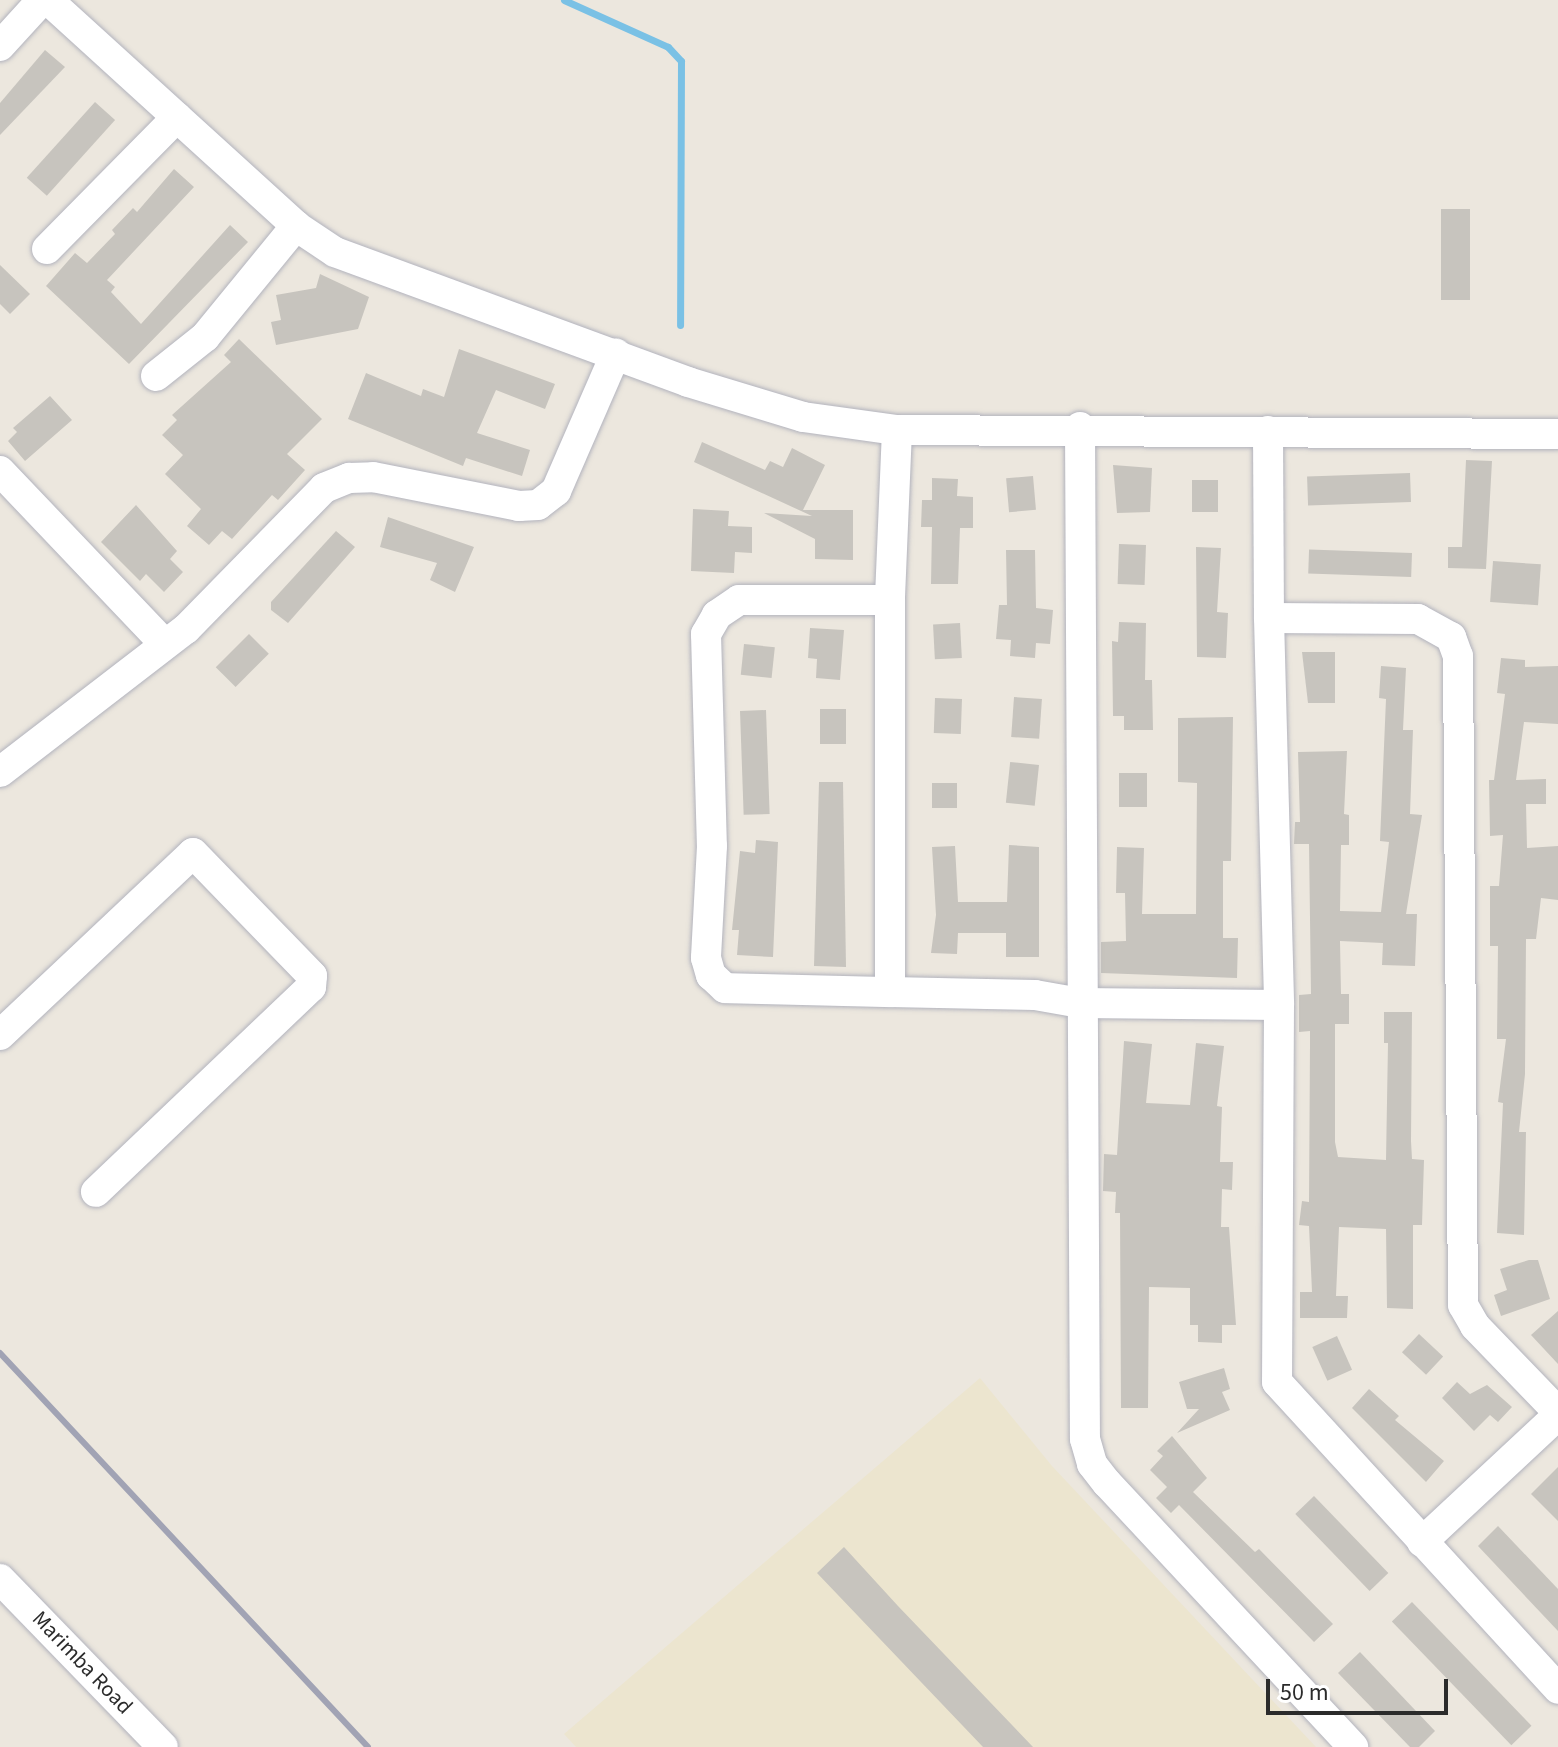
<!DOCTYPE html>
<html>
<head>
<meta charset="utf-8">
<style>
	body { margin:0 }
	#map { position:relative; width:1558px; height:1747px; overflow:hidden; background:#ece7de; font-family:"Source Sans 3",sans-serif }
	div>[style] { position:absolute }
	.education>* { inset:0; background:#ece5cf }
	.stream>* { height:7px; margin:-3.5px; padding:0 3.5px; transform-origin:3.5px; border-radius:3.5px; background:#7ac1e5 }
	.building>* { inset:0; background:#c7c4be; transform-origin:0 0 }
	.roads { filter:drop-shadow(0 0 2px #b2b3bd) drop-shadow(0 0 2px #b2b3bd) }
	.minor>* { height:30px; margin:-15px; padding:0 15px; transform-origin:15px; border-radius:15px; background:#fff }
	.rail>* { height:6px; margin:-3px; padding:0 3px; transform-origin:3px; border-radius:3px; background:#a1a3b4 }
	span { translate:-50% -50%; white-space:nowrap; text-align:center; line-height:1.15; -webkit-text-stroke:6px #fff; paint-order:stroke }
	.street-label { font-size:22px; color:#2b2b2b }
	.scale { position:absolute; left:1266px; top:1679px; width:182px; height:36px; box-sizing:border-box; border:4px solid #2b2b2b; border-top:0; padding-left:10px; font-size:24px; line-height:28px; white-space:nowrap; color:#2b2b2b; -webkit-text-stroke:6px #fff; paint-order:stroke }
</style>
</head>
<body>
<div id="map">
	<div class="education">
		<i style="clip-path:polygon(980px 1378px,1052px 1466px,1316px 1747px,576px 1747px,564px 1734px)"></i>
	</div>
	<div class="stream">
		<i style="left:564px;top:0;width:114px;rotate:24.3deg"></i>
		<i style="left:668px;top:47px;width:19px;rotate:47deg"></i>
		<i style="left:681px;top:61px;width:264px;rotate:90.2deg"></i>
	</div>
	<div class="building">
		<i style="clip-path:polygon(45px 50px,65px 67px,0 135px,0 103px)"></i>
		<i style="left:95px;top:102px;width:27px;height:102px;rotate:42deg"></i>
		<i style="clip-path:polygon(174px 169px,194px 187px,107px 280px,115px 287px,111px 292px,141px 324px,230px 225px,248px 242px,129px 364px,46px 286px,75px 253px,87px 263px,115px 234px,112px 230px,133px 208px,137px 212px)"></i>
		<i style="left:1441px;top:209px;width:29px;height:91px"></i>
		<i style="clip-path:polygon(0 265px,30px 294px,10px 314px,0 304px)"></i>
		<i style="clip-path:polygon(320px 274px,369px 297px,358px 329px,276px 345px,271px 322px,281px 320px,276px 295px,316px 288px)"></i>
		<i style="clip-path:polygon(239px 339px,322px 419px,287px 454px,305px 470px,278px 500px,272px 495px,232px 539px,222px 531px,209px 545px,187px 526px,201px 509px,165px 474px,183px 455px,162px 435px,177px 420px,172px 415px,231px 362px,224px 355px)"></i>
		<i style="clip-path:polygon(459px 349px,555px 384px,545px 409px,496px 390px,477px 433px,530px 450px,522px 476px,466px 458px,463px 466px,348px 419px,366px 373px,421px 396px,423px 389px,444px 397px)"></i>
		<i style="clip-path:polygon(50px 396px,72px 420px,25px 461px,8px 441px,17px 432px,13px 428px)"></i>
		<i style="clip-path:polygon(702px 442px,765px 470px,770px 461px,783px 467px,792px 448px,825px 465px,803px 510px,853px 510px,853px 560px,815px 559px,815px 539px,764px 513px,812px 516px,694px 462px)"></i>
		<i style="clip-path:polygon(1466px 460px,1492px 461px,1486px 569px,1448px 568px,1448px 547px,1462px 547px)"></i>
		<i style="clip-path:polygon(1113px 465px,1152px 468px,1150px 512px,1117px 513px)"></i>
		<i style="left:1410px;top:473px;width:29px;height:103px;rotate:88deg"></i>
		<i style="left:1033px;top:476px;width:34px;height:27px;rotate:85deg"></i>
		<i style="clip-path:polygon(932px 478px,958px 479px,957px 496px,973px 497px,973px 528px,960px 528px,958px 584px,931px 584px,932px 527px,921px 527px,922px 500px,932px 500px)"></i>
		<i style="left:1192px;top:480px;width:26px;height:32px"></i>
		<i style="clip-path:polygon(136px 505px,177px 551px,170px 559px,183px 572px,164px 592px,146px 574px,140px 581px,101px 542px)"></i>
		<i style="clip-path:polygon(693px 509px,729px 511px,728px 526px,752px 527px,752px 553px,735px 552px,734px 573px,691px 571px)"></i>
		<i style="clip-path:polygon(388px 517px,474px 547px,455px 592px,430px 580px,437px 563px,380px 547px)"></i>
		<i style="clip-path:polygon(336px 531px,355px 547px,288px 623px,271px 610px,271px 602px)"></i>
		<i style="left:1119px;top:544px;width:27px;height:40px;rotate:2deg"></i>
		<i style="clip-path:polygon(1196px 547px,1221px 548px,1217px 612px,1228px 613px,1226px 658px,1197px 657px)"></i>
		<i style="clip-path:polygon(1006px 550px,1035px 550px,1036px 608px,1053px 610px,1050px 644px,1036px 643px,1035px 658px,1010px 656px,1011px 640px,996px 639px,999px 605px,1007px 605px)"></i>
		<i style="left:1412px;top:553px;width:24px;height:103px;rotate:92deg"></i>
		<i style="left:1493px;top:561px;width:48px;height:41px;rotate:4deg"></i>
		<i style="clip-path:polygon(1119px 622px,1146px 623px,1145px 680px,1152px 680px,1153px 730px,1124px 730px,1124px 716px,1113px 716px,1112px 641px,1118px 642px)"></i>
		<i style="left:960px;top:623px;width:35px;height:27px;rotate:87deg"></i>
		<i style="clip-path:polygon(810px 628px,844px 630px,840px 680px,816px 678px,817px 659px,808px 658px)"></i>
		<i style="left:249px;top:634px;width:28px;height:47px;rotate:45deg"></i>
		<i style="left:744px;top:644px;width:31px;height:31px;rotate:6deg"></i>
		<i style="clip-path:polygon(1302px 652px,1335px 652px,1335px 703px,1308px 703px)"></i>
		<i style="clip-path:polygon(1501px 658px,1525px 660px,1525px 667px,1558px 666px,1558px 724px,1524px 722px,1516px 780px,1546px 779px,1546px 804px,1526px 804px,1527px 848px,1558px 846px,1558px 900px,1541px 898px,1536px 939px,1526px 939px,1525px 1074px,1519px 1132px,1526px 1132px,1524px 1235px,1497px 1233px,1503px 1103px,1498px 1102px,1506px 1039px,1497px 1039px,1498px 946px,1490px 946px,1490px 886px,1499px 886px,1503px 835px,1490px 836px,1489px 780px,1494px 780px,1505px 694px,1497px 693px)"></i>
		<i style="clip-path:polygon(1381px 666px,1406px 668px,1403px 730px,1413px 730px,1410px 814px,1422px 815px,1406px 914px,1417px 914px,1415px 966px,1382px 965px,1383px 943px,1340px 941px,1341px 994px,1349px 994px,1349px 1024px,1335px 1024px,1335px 1142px,1338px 1157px,1386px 1160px,1388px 1043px,1384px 1043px,1384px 1012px,1412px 1012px,1411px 1141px,1412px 1159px,1424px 1160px,1422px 1225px,1413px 1225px,1413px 1309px,1387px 1308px,1386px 1229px,1339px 1227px,1336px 1296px,1348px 1296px,1347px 1318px,1300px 1318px,1300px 1292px,1312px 1292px,1309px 1226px,1299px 1225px,1302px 1201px,1309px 1202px,1310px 1043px,1310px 1031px,1299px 1032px,1299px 995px,1311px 994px,1309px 844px,1294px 844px,1295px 822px,1300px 822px,1298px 752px,1347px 751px,1344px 814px,1349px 815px,1349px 845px,1341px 845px,1340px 911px,1381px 912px,1389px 842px,1380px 841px,1386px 699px,1379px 698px)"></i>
		<i style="left:1014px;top:697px;width:28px;height:40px;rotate:4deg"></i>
		<i style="left:935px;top:698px;width:27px;height:35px;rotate:2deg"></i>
		<i style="left:820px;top:709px;width:26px;height:35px"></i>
		<i style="left:766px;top:710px;width:104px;height:26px;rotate:88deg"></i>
		<i style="clip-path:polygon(1233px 717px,1231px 861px,1223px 861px,1223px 938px,1238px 938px,1237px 978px,1101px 973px,1101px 942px,1126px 941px,1125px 893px,1116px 893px,1117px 847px,1144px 848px,1142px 914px,1196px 914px,1197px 783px,1178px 782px,1178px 718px)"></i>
		<i style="left:1039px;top:765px;width:41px;height:29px;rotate:96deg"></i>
		<i style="left:1119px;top:773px;width:28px;height:34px"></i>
		<i style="clip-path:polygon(819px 782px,843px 782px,846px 967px,814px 966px)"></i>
		<i style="left:932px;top:783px;width:25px;height:25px"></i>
		<i style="clip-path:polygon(756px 840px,778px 842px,773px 957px,737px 955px,739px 930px,732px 930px,740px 851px,755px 853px)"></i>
		<i style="clip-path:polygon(1009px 845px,1039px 847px,1039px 957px,1006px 957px,1006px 933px,958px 933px,957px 954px,931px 953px,936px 915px,932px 847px,955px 846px,958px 902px,1007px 902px)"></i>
		<i style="clip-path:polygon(1124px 1041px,1152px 1044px,1146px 1103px,1190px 1105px,1196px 1043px,1224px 1046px,1217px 1106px,1222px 1107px,1220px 1162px,1233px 1162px,1232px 1190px,1222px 1189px,1221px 1227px,1229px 1227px,1236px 1325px,1222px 1325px,1222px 1343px,1198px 1342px,1198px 1325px,1190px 1325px,1190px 1288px,1149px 1287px,1148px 1408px,1121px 1408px,1120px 1213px,1115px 1213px,1116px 1192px,1103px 1191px,1104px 1154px,1117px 1155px)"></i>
		<i style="clip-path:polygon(1529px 1260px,1538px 1260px,1550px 1299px,1501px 1316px,1494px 1295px,1507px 1290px,1500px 1269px)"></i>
		<i style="clip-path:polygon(1558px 1311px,1558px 1364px,1531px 1335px)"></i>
		<i style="left:1419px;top:1334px;width:33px;height:25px;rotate:43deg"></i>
		<i style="left:1337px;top:1336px;width:37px;height:27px;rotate:66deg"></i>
		<i style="clip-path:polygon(1224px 1368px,1230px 1389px,1222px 1392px,1230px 1410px,1177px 1433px,1199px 1409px,1187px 1409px,1179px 1382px)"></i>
		<i style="clip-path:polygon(1457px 1382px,1470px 1394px,1487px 1385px,1512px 1407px,1498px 1422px,1490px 1415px,1474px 1431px,1442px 1398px)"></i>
		<i style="clip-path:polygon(1369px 1389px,1399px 1416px,1395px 1420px,1444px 1461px,1426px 1482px,1352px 1408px)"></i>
		<i style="clip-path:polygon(1172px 1436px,1207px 1478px,1193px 1492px,1255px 1552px,1259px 1549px,1333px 1624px,1314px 1642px,1179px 1505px,1171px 1513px,1156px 1498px,1167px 1487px,1150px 1470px,1163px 1456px,1157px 1451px)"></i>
		<i style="clip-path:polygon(1558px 1467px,1558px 1521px,1531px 1494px)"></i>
		<i style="left:1314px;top:1496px;width:107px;height:26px;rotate:46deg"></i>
		<i style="clip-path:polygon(1498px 1526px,1558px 1589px,1558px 1631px,1478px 1546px)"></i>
		<i style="clip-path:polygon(844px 1547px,898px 1606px,1033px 1747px,983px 1747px,817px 1573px)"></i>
		<i style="left:1412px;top:1602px;width:172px;height:28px;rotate:46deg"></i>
		<i style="clip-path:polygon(1360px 1652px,1435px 1731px,1419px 1747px,1410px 1747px,1338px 1673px)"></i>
	</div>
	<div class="roads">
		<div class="minor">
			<i style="left:48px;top:0;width:336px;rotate:42.3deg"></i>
			<i style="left:296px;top:226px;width:47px;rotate:33.7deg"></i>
			<i style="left:335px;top:252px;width:376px;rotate:20.2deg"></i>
			<i style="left:688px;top:382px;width:120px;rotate:16.9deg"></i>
			<i style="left:803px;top:417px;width:95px;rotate:7.9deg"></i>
			<i style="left:897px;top:430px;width:661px;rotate:0.35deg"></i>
			<i style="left:0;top:46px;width:62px;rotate:-47.6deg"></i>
			<i style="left:47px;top:249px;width:185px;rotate:-45.4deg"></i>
			<i style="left:156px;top:376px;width:63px;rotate:-38.5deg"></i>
			<i style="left:205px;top:337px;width:144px;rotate:-50.7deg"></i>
			<i style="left:1080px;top:427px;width:1012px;rotate:89.72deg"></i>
			<i style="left:1085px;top:1439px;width:26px;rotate:74deg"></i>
			<i style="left:1092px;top:1464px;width:24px;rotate:52deg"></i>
			<i style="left:1107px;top:1483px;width:361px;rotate:47deg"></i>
			<i style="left:897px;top:430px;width:170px;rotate:92.4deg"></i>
			<i style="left:890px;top:600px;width:392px;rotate:90deg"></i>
			<i style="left:890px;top:992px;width:145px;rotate:1.2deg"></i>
			<i style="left:1035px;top:995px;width:46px;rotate:10.1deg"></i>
			<i style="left:1080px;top:1003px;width:199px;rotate:0.6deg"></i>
			<i style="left:1268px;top:431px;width:187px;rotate:89.7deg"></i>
			<i style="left:1269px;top:618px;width:149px;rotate:0.4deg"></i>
			<i style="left:1418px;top:619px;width:38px;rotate:29deg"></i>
			<i style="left:1451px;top:637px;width:20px;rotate:70deg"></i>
			<i style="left:1458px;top:656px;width:649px;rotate:89.56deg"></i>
			<i style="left:1463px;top:1305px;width:24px;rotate:60deg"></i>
			<i style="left:1475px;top:1326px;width:120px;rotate:46deg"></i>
			<i style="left:0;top:471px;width:239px;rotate:46.4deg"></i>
			<i style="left:890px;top:600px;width:151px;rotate:180deg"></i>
			<i style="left:739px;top:600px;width:27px;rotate:146deg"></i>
			<i style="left:717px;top:615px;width:22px;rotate:120deg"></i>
			<i style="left:706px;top:634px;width:212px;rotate:88.4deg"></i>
			<i style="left:712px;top:846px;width:112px;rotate:93.1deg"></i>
			<i style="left:706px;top:958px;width:18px;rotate:74deg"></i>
			<i style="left:711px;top:975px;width:19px;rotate:43deg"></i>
			<i style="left:725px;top:988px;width:165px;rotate:1.4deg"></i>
			<i style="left:1269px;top:618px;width:387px;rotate:88.5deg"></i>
			<i style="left:1279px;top:1005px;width:377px;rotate:90.3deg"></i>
			<i style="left:1277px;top:1382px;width:416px;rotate:47.5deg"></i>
			<i style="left:0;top:772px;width:235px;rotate:-37.6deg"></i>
			<i style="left:186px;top:629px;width:197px;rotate:-45.6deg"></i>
			<i style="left:324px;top:488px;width:27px;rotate:-22deg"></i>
			<i style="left:349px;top:478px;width:24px;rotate:-2deg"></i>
			<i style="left:373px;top:477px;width:149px;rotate:11.2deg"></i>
			<i style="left:519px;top:506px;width:19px;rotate:-3deg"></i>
			<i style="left:538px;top:505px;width:23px;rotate:-38deg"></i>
			<i style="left:556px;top:491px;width:150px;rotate:-66.5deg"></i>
			<i style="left:0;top:1035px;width:265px;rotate:-43.3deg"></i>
			<i style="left:193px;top:853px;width:171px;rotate:45.9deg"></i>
			<i style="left:312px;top:976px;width:11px;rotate:95deg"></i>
			<i style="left:311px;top:987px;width:297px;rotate:136.4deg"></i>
			<i style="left:1422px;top:1542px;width:186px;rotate:-43deg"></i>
			<i style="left:0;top:1579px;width:234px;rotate:45.9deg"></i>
		</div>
	</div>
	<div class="rail">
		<i style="left:0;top:1353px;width:539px;rotate:46.95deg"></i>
	</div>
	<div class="street-label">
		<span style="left:82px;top:1663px;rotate:46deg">Marimba Road</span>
	</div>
	<div class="scale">50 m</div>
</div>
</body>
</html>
